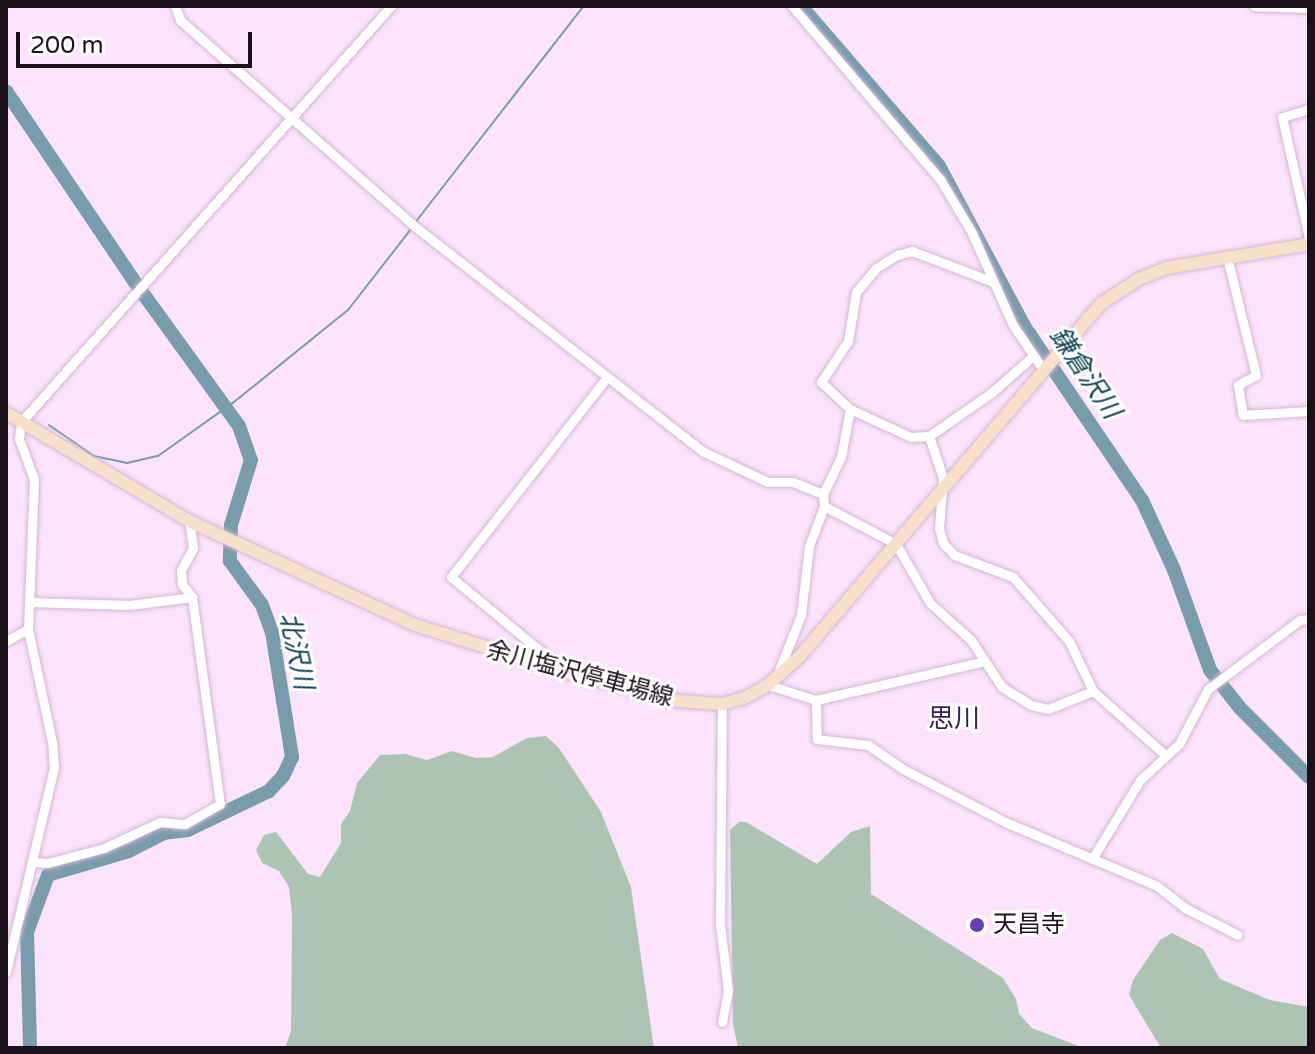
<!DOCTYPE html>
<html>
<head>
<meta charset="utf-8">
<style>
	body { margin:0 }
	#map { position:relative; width:1315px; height:1054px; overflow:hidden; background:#fce5fc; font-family:"Varela Round","Noto Sans JP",sans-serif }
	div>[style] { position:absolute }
	.green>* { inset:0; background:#adc4b5 }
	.stream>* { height:2px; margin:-1px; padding:0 1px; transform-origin:1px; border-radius:1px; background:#789cac }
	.river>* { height:14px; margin:-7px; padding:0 7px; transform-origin:7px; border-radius:7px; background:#789cac }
	.roads { filter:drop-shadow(0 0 2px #d2b7d2) drop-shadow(0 0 2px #d2b7d2) }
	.street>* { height:9px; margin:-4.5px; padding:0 4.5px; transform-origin:4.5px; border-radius:4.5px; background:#fff }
	.secondary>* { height:12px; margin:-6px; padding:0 6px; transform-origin:6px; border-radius:6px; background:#f9e0ca }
	.dots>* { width:22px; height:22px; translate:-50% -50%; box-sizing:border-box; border:4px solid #fff; border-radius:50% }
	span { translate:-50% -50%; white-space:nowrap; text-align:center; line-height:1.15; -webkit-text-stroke:6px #fff; paint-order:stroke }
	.street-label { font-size:24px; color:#1b111b }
	.poi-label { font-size:24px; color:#1b111b }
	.left { translate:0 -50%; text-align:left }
	.water-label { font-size:26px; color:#0f4154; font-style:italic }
	.neighbourhood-label { font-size:26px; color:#32205b }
	.frame { position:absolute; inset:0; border:8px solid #1b111b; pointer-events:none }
	.scale { position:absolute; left:16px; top:32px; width:236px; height:36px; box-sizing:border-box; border:4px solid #1b111b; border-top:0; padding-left:10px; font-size:24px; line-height:28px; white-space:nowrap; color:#1b111b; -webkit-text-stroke:6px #fff; paint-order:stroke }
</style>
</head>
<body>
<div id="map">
	<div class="green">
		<i style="clip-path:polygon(546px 736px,559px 748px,601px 812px,631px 887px,654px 1048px,285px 1048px,291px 1031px,292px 916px,289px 887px,279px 871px,262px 863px,256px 850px,264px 835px,276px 832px,308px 874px,320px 877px,341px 843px,341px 824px,350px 811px,357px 783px,380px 755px,405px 754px,427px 760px,452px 751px,476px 758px,493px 757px,527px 738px)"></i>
		<i style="clip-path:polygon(739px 822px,746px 822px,817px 864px,851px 832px,870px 826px,871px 894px,1003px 978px,1016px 999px,1019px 1014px,1032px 1028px,1084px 1048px,738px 1048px,733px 1024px,730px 830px)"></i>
		<i style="clip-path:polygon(1172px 933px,1203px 949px,1220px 979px,1270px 1000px,1309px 1007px,1309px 1048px,1161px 1048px,1129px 995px,1133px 980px,1160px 940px)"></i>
	</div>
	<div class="stream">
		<i style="left:414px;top:224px;width:276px;rotate:-52.1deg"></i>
		<i style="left:49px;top:425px;width:55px;rotate:34.6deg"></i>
		<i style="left:94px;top:456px;width:34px;rotate:12deg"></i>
		<i style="left:127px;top:463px;width:32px;rotate:-13deg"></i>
		<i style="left:158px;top:456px;width:93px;rotate:-35.4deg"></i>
		<i style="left:234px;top:402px;width:146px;rotate:-38.9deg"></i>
		<i style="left:348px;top:310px;width:103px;rotate:-52.1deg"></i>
	</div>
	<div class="river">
		<i style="left:801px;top:6px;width:211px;rotate:49.2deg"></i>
		<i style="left:939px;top:166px;width:181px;rotate:62deg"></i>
		<i style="left:1024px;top:326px;width:210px;rotate:55.9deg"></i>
		<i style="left:1142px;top:500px;width:77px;rotate:65.4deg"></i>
		<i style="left:1174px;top:570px;width:106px;rotate:70.2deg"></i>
		<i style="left:1210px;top:670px;width:48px;rotate:51.7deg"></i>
		<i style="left:1240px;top:708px;width:98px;rotate:45deg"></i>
		<i style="left:6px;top:91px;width:229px;rotate:56deg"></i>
		<i style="left:134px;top:281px;width:179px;rotate:54.1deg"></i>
		<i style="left:239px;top:426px;width:36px;rotate:71deg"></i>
		<i style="left:251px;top:460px;width:68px;rotate:107.1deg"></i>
		<i style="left:231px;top:525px;width:36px;rotate:92deg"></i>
		<i style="left:230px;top:561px;width:54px;rotate:54deg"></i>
		<i style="left:262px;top:605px;width:29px;rotate:70deg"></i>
		<i style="left:272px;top:632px;width:127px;rotate:80.9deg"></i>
		<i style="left:292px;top:757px;width:21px;rotate:115deg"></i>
		<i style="left:283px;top:776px;width:21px;rotate:133deg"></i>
		<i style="left:269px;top:791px;width:90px;rotate:154.3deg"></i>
		<i style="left:188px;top:830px;width:24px;rotate:173deg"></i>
		<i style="left:164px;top:833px;width:39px;rotate:153deg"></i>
		<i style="left:129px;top:851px;width:84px;rotate:163.5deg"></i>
		<i style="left:48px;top:875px;width:61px;rotate:110.2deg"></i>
		<i style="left:27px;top:932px;width:116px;rotate:88.5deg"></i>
	</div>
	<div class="roads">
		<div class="street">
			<i style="left:175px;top:6px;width:15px;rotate:70deg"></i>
			<i style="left:180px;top:20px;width:310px;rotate:41.3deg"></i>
			<i style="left:413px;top:225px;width:367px;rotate:38deg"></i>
			<i style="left:702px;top:451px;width:73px;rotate:25.2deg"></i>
			<i style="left:768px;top:482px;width:25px"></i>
			<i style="left:793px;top:482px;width:32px;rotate:22deg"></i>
			<i style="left:792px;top:6px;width:228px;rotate:49.5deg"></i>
			<i style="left:940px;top:179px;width:63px;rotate:59.3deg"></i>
			<i style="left:972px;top:233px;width:101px;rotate:66deg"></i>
			<i style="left:1013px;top:325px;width:55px;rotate:56deg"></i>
			<i style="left:1254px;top:6px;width:55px;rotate:2.1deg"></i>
			<i style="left:1309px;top:109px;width:28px;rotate:163deg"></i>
			<i style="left:1282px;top:117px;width:124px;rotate:77.4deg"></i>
			<i style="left:1227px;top:257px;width:122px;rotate:76.2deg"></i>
			<i style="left:1256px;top:375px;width:21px;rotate:151deg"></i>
			<i style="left:1238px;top:385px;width:30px;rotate:81deg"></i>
			<i style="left:1243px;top:415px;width:66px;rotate:-3.5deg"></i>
			<i style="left:850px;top:409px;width:40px;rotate:-137deg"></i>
			<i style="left:821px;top:382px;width:49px;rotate:-56.6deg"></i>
			<i style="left:848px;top:341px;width:50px;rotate:-80.7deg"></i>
			<i style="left:856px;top:292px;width:31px;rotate:-50deg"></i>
			<i style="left:876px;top:268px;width:25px;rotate:-32deg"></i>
			<i style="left:897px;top:255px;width:16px;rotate:-15deg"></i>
			<i style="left:912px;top:251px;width:85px;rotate:20.8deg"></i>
			<i style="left:929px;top:436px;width:44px;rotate:71.6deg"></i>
			<i style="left:943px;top:478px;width:50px;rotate:94.6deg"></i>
			<i style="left:939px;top:528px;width:16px;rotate:75deg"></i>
			<i style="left:943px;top:543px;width:16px;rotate:47deg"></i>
			<i style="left:954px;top:555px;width:63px;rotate:20.4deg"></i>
			<i style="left:1013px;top:577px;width:85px;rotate:48.8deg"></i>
			<i style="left:1069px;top:641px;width:55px;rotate:64.4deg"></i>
			<i style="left:1093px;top:691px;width:96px;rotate:41.6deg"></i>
			<i style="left:824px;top:506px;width:81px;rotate:27.8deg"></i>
			<i style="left:896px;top:544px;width:68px;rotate:60deg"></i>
			<i style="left:930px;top:603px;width:55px;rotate:42.1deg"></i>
			<i style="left:971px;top:640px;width:56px;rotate:56.6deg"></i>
			<i style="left:1002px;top:687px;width:34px;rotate:32deg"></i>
			<i style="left:1031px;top:705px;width:17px;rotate:13deg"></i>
			<i style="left:1048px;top:709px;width:48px;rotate:-21.8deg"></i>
			<i style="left:30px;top:602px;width:99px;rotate:1.7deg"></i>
			<i style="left:129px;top:605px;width:64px;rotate:-7.2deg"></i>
			<i style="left:6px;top:641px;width:25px;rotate:-29deg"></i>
			<i style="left:561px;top:668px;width:143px;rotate:-140.4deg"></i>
			<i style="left:451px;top:577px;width:254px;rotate:-52deg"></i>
			<i style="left:778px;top:673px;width:62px;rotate:-68.4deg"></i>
			<i style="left:801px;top:615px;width:69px;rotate:-83.4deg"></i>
			<i style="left:809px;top:546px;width:43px;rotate:-69.4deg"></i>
			<i style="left:824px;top:506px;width:12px;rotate:-95deg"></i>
			<i style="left:823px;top:494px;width:41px;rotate:-64.1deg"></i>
			<i style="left:841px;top:457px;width:49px;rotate:-79.4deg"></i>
			<i style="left:850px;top:409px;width:67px;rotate:24.7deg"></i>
			<i style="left:911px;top:437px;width:18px;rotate:-3deg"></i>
			<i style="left:929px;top:436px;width:75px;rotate:-34.7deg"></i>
			<i style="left:991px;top:393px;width:55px;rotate:-41.3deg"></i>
			<i style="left:768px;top:685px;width:50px;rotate:17.4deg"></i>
			<i style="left:816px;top:700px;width:173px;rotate:-13deg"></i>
			<i style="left:816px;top:700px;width:39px;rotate:89deg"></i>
			<i style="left:817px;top:739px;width:51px;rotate:6.7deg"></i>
			<i style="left:868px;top:745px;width:42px;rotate:34.4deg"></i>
			<i style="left:903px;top:769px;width:115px;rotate:27.5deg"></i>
			<i style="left:1005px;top:822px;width:165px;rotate:22.8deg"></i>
			<i style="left:1157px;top:886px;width:36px;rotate:38deg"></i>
			<i style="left:1185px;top:908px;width:59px;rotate:27deg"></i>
			<i style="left:1092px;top:859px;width:92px;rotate:-58.7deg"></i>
			<i style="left:1140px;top:780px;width:53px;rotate:-42.7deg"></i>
			<i style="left:1179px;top:744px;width:62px;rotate:-62.2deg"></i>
			<i style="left:1208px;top:689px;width:115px;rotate:-36.9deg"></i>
			<i style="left:1300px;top:620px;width:9px;rotate:-6deg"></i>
			<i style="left:33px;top:862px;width:15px;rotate:4deg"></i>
			<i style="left:48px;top:863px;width:58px;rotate:-15deg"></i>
			<i style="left:104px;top:848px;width:62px;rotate:-24.9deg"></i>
			<i style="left:160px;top:822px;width:25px;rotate:5deg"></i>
			<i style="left:185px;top:824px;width:40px;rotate:-29.7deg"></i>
			<i style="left:220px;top:804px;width:209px;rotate:-97.7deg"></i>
			<i style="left:192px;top:597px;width:16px;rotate:-128deg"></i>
			<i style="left:182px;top:584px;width:14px;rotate:-94deg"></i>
			<i style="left:181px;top:570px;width:25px;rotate:-61deg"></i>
			<i style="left:193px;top:548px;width:27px;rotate:-98deg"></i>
			<i style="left:6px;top:972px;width:210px;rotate:-76.8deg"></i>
			<i style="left:54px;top:768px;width:26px;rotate:-94deg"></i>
			<i style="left:52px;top:742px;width:116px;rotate:-102deg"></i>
			<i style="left:28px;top:629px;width:150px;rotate:-87.7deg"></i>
			<i style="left:34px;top:479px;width:43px;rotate:-110.6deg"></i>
			<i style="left:19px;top:439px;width:17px;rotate:-83deg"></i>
			<i style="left:21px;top:422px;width:557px;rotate:-48.35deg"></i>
			<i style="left:722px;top:1022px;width:32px;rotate:-79deg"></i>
			<i style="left:728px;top:991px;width:67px;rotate:-96.8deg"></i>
			<i style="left:720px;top:924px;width:220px;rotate:-89.5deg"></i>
		</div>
		<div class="secondary">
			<i style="left:6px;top:413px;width:212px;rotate:30.5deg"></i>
			<i style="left:189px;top:521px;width:249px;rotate:24.7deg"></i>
			<i style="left:415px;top:625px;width:158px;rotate:17.3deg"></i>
			<i style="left:566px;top:672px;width:116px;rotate:14.5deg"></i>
			<i style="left:678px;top:701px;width:44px;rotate:3.9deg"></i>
			<i style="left:722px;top:704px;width:23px;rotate:-15deg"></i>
			<i style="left:744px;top:698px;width:27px;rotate:-28deg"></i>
			<i style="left:768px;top:685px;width:43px;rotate:-42.2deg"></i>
			<i style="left:800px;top:656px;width:465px;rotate:-49.5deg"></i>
			<i style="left:1102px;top:303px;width:44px;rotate:-33deg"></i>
			<i style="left:1139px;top:279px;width:29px;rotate:-22deg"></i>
			<i style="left:1166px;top:268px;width:145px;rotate:-9.5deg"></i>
		</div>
	</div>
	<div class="dots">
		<i style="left:977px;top:925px;background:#663fb7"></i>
	</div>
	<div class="street-label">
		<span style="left:580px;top:674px;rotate:15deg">余川塩沢停車場線</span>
	</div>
	<div class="poi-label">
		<span class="left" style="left:993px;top:925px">天昌寺</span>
	</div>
	<div class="water-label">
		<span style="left:1085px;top:373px;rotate:56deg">鎌倉沢川</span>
		<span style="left:296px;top:651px;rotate:78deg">北沢川</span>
	</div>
	<div class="neighbourhood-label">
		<span style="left:954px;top:719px">思川</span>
	</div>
	<div class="frame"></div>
	<div class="scale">200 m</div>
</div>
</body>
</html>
